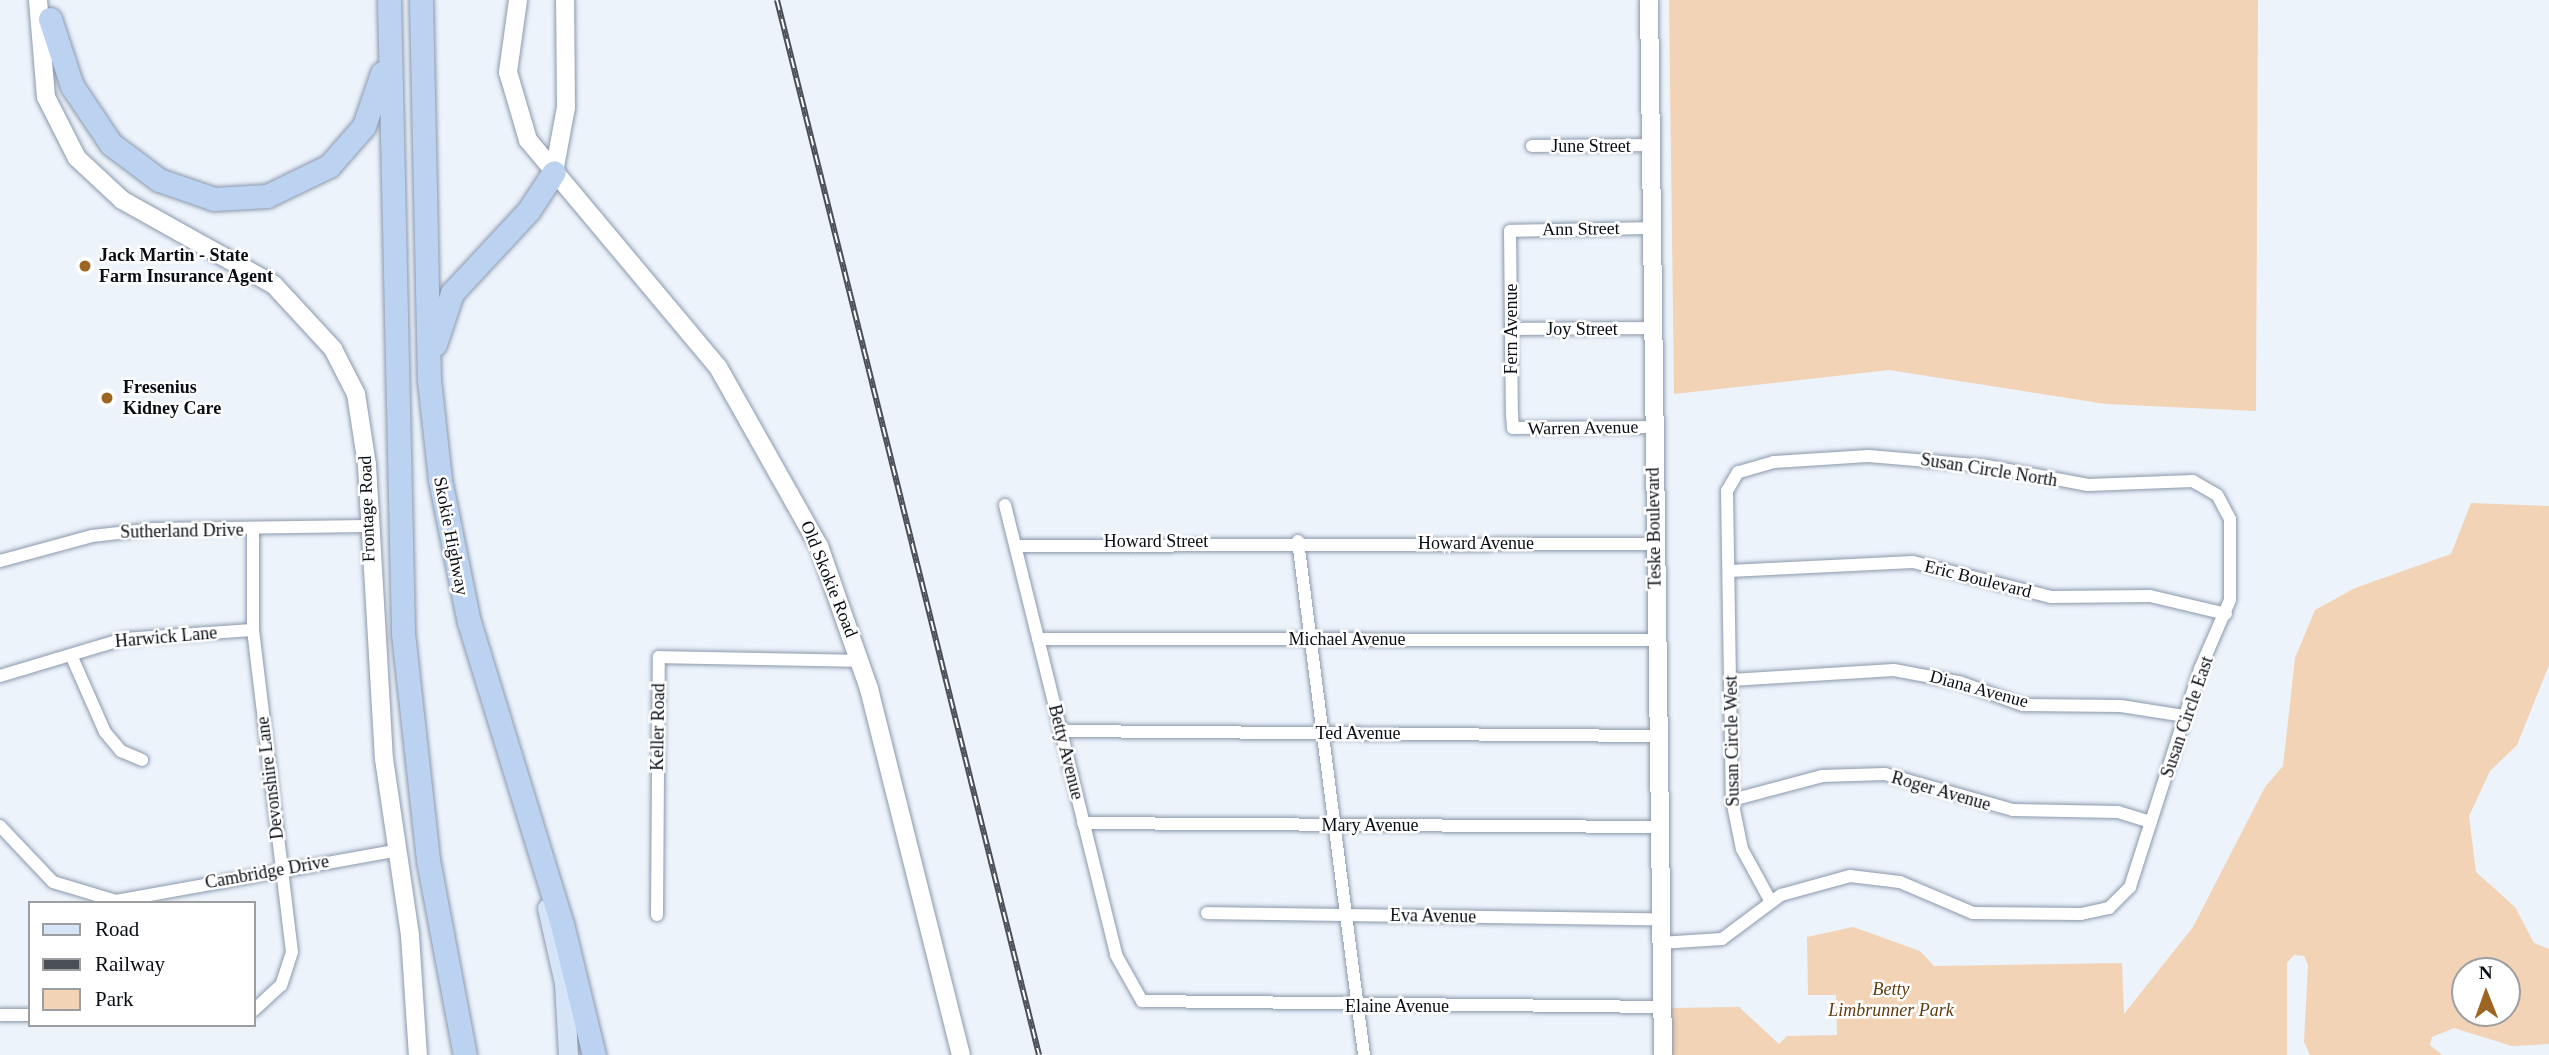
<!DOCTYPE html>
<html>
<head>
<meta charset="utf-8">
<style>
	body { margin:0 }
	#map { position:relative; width:2549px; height:1055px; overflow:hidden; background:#ecf3fb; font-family:Georgia,serif }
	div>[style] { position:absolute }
	.green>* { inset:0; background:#f2d3b5 }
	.roads { filter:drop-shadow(0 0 2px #8b99ac) drop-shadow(0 0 2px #8b99ac) }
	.street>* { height:12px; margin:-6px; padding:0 6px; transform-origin:6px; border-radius:6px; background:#fff }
	.secondary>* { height:18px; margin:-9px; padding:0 9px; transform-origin:9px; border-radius:9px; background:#fff }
	.primary>* { height:19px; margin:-9.5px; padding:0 9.5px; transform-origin:9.5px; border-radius:9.5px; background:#d6e4f7 }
	.highway>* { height:23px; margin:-11.5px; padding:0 11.5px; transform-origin:11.5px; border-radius:11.5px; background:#bbd2f1 }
	.rail>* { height:6px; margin-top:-3px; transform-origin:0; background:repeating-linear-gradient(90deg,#fff 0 10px,#4a4f56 0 20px); box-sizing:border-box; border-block:2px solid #4a4f56 }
	.dots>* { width:19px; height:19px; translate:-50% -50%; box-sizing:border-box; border:4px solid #fff; border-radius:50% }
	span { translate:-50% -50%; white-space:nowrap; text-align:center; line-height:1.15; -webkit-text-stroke:5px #fff; paint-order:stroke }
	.street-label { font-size:18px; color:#080c13 }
	.poi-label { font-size:18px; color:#080c13; font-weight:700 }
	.left { translate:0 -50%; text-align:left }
	.park-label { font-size:18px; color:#613c0f; font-style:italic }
	.legend { position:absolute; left:28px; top:901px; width:228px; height:126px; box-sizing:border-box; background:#fff; border:2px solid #9c9ea1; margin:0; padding:9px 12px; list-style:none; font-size:21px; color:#080c13 }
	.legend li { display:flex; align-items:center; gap:14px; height:35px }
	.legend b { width:35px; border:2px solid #9c9ea1 }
	.north { position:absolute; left:2451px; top:957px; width:70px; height:70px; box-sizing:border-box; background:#fff; border:2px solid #9c9ea1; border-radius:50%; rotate:359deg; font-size:19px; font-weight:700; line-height:28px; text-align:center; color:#080c13 }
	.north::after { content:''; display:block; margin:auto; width:24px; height:32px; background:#9d6522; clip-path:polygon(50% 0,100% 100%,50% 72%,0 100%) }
</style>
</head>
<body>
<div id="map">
	<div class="green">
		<i style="clip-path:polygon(1669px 0,2258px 0,2256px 411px,2106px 404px,1889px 370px,1674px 394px)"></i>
		<i style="clip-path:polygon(evenodd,2471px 503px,2549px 506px,2549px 665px,2517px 745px,2490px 771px,2469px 816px,2476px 872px,2515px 907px,2534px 943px,2549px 949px,2549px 1044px,2512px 1046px,2454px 1028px,2432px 1037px,2430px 1045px,2442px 1055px,2310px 1055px,2304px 1042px,2308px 965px,2304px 956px,2294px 955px,2287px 963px,2287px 1055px,1668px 1055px,1668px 1008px,1739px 1007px,1779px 1044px,1787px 1036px,1837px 1035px,1836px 995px,1808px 995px,1807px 937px,1853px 927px,1920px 951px,1934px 966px,2122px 963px,2124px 1014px,2193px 927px,2265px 787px,2283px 766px,2295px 658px,2315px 610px,2355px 588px,2451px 554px,2471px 503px,2465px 971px,2507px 971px,2507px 1013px,2465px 1013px,2465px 971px)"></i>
	</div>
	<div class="roads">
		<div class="street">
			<i style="left:1532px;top:146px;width:118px;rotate:-0.5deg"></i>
			<i style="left:1651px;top:228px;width:141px;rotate:178.8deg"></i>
			<i style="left:1510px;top:231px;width:183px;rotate:89.4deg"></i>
			<i style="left:1512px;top:414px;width:14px;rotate:86deg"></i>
			<i style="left:1513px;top:428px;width:140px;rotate:-0.4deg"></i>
			<i style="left:1511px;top:329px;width:141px;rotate:-0.4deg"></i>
			<i style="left:1005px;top:505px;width:463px;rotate:76.1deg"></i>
			<i style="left:1116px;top:955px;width:53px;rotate:60.5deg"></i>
			<i style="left:1142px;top:1001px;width:520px;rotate:0.66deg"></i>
			<i style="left:253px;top:530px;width:100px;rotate:90deg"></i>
			<i style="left:253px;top:630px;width:324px;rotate:83.1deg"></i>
			<i style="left:292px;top:952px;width:35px;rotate:108deg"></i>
			<i style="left:281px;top:985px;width:37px;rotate:137deg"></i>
			<i style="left:1298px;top:541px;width:518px;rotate:82.68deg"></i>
			<i style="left:1016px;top:546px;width:638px;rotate:-0.18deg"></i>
			<i style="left:0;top:561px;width:95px;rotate:-15.2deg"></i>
			<i style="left:92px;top:536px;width:61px;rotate:-6.5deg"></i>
			<i style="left:153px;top:529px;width:215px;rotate:-0.8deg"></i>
			<i style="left:1729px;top:571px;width:184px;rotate:-2.8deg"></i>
			<i style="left:1913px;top:562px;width:142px;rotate:14.2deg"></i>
			<i style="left:2051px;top:597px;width:99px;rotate:-0.6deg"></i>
			<i style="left:2150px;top:596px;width:78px;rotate:13.3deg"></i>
			<i style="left:1038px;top:639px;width:618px;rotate:0.09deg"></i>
			<i style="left:71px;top:655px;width:84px;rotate:66.2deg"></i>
			<i style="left:105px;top:732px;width:25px;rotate:50deg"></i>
			<i style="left:121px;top:751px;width:23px;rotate:23deg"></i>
			<i style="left:0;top:676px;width:128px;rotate:-16.7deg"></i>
			<i style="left:123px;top:639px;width:130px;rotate:-4deg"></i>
			<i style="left:1731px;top:680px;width:163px;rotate:-3.5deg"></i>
			<i style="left:1894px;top:670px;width:66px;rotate:10.5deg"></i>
			<i style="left:1959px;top:682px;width:68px;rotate:19.8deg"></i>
			<i style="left:2023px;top:705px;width:98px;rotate:0.6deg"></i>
			<i style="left:2121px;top:706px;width:65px;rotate:8.9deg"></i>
			<i style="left:1060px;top:731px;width:596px;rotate:0.48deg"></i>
			<i style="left:1732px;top:800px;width:93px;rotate:-14.9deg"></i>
			<i style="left:1822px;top:776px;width:63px;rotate:-1.8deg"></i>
			<i style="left:1885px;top:774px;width:133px;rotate:15.7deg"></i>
			<i style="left:2013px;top:810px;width:105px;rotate:1.1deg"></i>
			<i style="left:2118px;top:812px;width:34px;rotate:17deg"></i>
			<i style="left:1083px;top:823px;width:574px;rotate:0.4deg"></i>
			<i style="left:0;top:826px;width:77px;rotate:46.6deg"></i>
			<i style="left:53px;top:882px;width:66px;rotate:16.8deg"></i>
			<i style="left:116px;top:901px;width:283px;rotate:-10.2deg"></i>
			<i style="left:1207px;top:913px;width:452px;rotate:0.8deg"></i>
			<i style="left:657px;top:915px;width:258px;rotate:-89.6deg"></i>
			<i style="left:659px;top:657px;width:202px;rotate:1.1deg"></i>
			<i style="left:1660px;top:943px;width:62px;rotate:-3.7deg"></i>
			<i style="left:1722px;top:939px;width:74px;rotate:-36.7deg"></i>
			<i style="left:1781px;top:895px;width:72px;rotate:-15.4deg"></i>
			<i style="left:1850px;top:876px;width:50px;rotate:6.8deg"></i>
			<i style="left:1900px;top:882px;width:79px;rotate:23deg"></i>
			<i style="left:1973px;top:913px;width:108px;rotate:0.5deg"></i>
			<i style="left:2081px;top:914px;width:29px;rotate:-12deg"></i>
			<i style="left:2109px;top:908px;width:30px;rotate:-45deg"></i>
			<i style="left:2130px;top:887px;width:229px;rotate:-72.2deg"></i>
			<i style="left:2200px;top:669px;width:75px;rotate:-66.5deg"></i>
			<i style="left:2230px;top:600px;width:81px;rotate:-90deg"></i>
			<i style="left:2230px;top:519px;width:27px;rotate:-118deg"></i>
			<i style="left:2217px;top:495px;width:28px;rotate:-150deg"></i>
			<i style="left:2193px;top:481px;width:105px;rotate:177.8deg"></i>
			<i style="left:2088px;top:485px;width:103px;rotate:-169.3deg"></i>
			<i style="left:1987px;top:466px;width:119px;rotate:-175.2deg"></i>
			<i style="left:1868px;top:456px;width:94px;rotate:176.3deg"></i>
			<i style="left:1774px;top:462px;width:37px;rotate:164deg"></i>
			<i style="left:1738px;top:472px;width:22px;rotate:120deg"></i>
			<i style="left:1727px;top:491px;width:309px;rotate:89.1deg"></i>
			<i style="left:1732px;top:800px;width:50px;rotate:78.5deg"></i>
			<i style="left:1742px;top:849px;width:60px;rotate:61.3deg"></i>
			<i style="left:0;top:1015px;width:30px"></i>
		</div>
		<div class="secondary">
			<i style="left:38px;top:0;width:97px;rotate:85.3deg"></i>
			<i style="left:46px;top:97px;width:68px;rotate:63.1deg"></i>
			<i style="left:77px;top:158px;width:62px;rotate:43deg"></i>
			<i style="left:122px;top:200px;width:174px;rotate:29.2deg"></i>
			<i style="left:274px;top:285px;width:87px;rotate:47.3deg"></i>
			<i style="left:333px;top:349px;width:51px;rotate:62.9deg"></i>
			<i style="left:356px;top:394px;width:72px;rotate:81.2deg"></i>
			<i style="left:367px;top:465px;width:294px;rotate:86.7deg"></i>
			<i style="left:384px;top:759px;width:179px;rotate:81.6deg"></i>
			<i style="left:410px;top:936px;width:119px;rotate:86.2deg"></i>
			<i style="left:518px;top:0;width:73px;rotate:97.9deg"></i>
			<i style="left:508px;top:72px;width:71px;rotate:73.6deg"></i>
			<i style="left:528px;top:140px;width:296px;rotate:50.1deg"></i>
			<i style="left:718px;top:367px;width:206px;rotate:60.6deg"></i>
			<i style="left:819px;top:546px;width:151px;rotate:70.7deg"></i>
			<i style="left:869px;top:689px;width:377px;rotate:75.9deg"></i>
			<i style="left:1649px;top:0;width:1055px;rotate:89.24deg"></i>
			<i style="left:554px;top:172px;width:66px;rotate:-79.5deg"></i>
			<i style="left:566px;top:107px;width:107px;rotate:-90.5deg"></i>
		</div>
		<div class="primary">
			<i style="left:547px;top:908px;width:77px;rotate:77.2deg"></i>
			<i style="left:564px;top:983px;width:72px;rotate:86.8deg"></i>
		</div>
		<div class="highway">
			<i style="left:389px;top:0;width:633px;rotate:88.73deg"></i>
			<i style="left:403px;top:633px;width:228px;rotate:83.7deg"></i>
			<i style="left:428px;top:860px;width:198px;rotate:79.3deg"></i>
			<i style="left:421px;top:0;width:380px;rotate:88.8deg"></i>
			<i style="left:429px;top:380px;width:101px;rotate:83.7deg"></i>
			<i style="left:440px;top:480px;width:145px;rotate:78.5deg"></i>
			<i style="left:469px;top:622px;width:316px;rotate:72.9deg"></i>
			<i style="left:562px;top:924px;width:135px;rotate:76.3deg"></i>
			<i style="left:50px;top:19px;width:71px;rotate:71.8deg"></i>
			<i style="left:72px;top:86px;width:70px;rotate:56.1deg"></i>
			<i style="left:111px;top:144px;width:60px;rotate:36.9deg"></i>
			<i style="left:159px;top:180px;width:58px;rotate:19.1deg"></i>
			<i style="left:214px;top:199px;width:53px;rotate:-3.2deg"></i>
			<i style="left:267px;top:196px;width:69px;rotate:-25.8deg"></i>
			<i style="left:329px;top:166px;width:53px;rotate:-48.8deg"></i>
			<i style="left:364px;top:126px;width:56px;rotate:-71.2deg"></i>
			<i style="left:435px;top:344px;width:54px;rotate:-71.6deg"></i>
			<i style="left:452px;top:293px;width:113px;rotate:-47.1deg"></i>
			<i style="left:529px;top:210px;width:45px;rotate:-56.7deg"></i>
		</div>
	</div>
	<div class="rail">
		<i style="left:777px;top:0;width:1087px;rotate:76.05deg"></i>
	</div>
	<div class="dots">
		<i style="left:85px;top:266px;background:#9d6522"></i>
		<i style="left:107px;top:398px;background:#9d6522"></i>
	</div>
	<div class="street-label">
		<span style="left:1591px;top:146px">June Street</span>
		<span style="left:1581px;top:229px;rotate:-1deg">Ann Street</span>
		<span style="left:1511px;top:329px;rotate:-90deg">Fern Avenue</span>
		<span style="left:1582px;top:329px">Joy Street</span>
		<span style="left:1583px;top:428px;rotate:-1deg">Warren Avenue</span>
		<span style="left:1989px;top:470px;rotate:9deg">Susan Circle North</span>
		<span style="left:367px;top:509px;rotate:-92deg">Frontage Road</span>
		<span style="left:1654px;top:528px;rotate:-91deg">Teske Boulevard</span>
		<span style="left:182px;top:531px;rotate:-1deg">Sutherland Drive</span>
		<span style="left:451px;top:536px;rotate:79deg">Skokie Highway</span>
		<span style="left:1156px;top:541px">Howard Street</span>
		<span style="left:1476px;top:543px">Howard Avenue</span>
		<span style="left:829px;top:579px;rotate:68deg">Old Skokie Road</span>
		<span style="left:1978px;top:579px;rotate:14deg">Eric Boulevard</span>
		<span style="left:166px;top:637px;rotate:-5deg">Harwick Lane</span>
		<span style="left:1347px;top:639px">Michael Avenue</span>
		<span style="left:1979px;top:689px;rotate:15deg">Diana Avenue</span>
		<span style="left:2187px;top:717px;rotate:-71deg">Susan Circle East</span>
		<span style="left:658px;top:727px;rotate:-89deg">Keller Road</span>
		<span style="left:1358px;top:733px">Ted Avenue</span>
		<span style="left:1732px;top:741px;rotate:-91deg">Susan Circle West</span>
		<span style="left:1066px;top:752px;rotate:76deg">Betty Avenue</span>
		<span style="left:270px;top:778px;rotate:-97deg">Devonshire Lane</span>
		<span style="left:1941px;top:791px;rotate:16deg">Roger Avenue</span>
		<span style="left:1370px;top:825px">Mary Avenue</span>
		<span style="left:267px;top:872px;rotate:-10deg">Cambridge Drive</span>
		<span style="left:1433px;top:916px;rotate:1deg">Eva Avenue</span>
		<span style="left:1397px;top:1006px">Elaine Avenue</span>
	</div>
	<div class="poi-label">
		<span class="left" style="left:99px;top:266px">Jack Martin - State<br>Farm Insurance Agent</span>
		<span class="left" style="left:123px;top:398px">Fresenius<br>Kidney Care</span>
	</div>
	<div class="park-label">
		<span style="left:1891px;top:1000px">Betty<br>Limbrunner Park</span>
	</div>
	<ul class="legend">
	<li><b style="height:9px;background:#d6e4f7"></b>Road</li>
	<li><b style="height:9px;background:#4a4f56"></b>Railway</li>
	<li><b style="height:19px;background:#f2d3b5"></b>Park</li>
	</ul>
	<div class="north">N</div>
</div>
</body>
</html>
